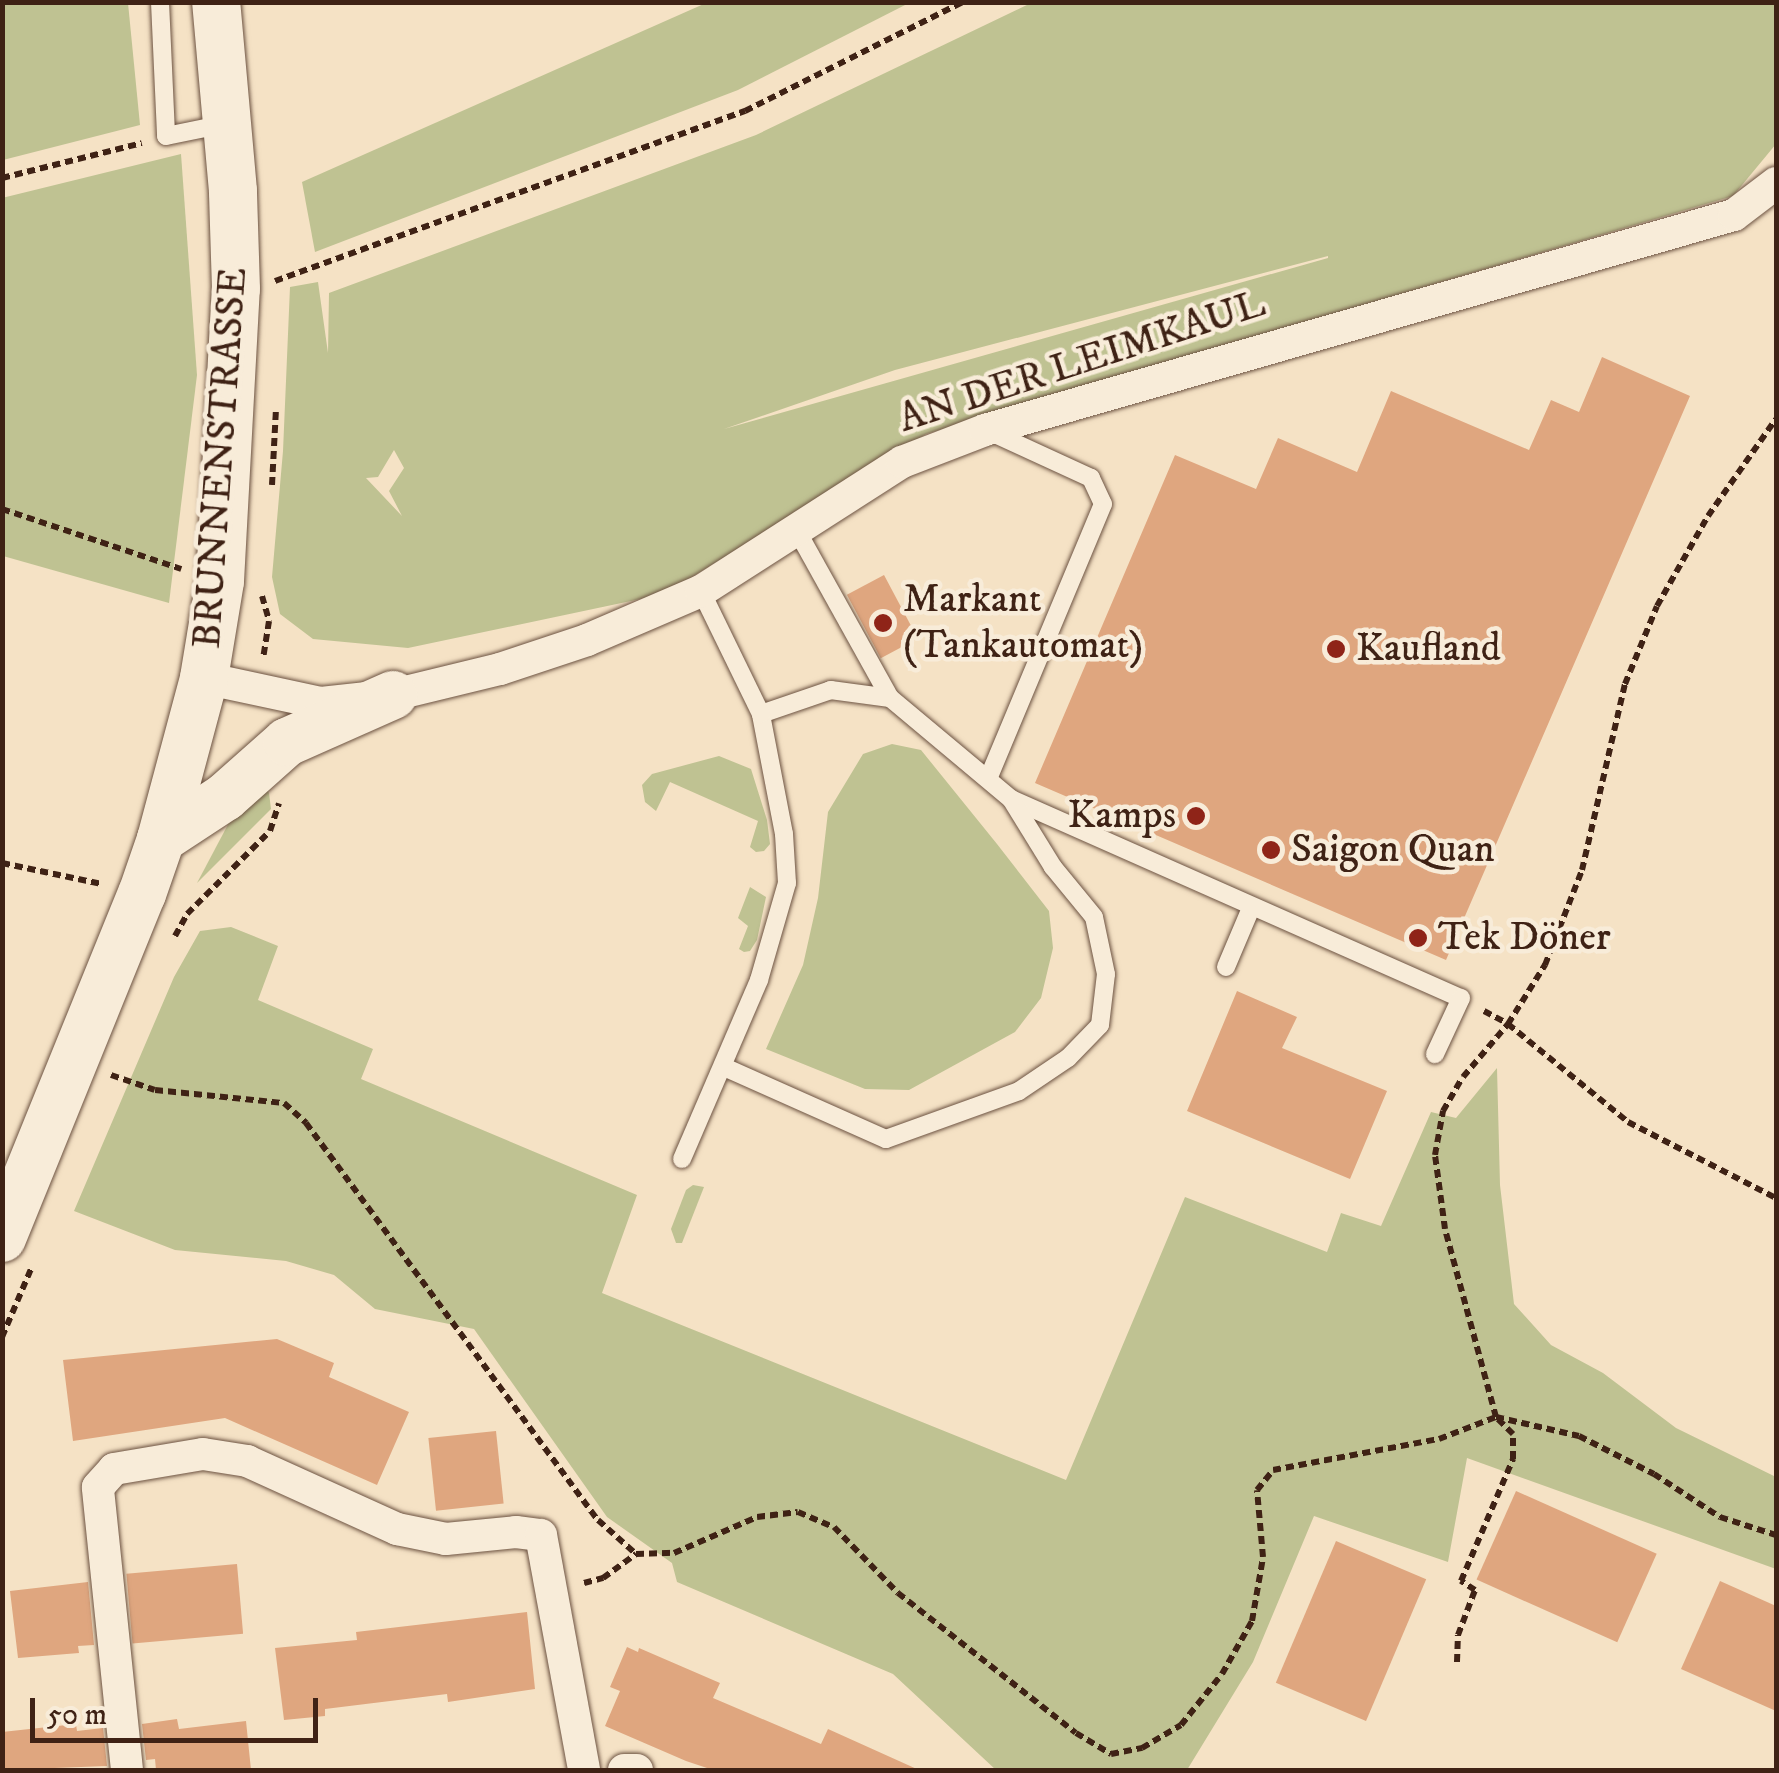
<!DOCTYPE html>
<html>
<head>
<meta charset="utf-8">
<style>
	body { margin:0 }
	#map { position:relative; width:1779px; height:1773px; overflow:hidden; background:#f5e2c5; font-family:"IM FELL DW Pica",serif }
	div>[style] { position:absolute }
	.green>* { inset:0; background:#bfc292 }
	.building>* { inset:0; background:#dfa67f; transform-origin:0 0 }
	.path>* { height:6px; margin-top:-3px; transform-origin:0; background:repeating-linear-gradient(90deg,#3f2215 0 8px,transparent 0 13px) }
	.roads { filter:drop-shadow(0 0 2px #6c5241) drop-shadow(0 0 2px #6c5241) }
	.lane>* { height:18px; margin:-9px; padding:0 9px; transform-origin:9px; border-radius:9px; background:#f8ecd9 }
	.street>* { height:32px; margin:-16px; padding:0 16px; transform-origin:16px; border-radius:16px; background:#f8ecd9 }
	.secondary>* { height:48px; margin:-24px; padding:0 24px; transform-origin:24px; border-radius:24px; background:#f8ecd9 }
	.dots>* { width:28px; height:28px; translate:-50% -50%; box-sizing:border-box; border:5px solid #f8ecd9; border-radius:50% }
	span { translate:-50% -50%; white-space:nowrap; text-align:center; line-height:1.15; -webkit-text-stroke:9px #f8ecd9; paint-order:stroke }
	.street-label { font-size:40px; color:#3f2215 }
	.poi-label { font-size:40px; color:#3f2215 }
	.left { translate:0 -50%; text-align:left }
	.right { translate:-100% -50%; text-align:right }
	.frame { position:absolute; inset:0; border:5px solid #3f2215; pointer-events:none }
	.scale { position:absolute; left:30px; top:1698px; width:288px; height:45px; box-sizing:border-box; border:5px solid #3f2215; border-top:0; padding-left:12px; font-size:30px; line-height:35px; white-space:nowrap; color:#3f2215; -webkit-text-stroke:8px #f8ecd9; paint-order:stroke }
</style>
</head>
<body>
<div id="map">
	<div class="green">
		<i style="clip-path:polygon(3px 2px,128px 3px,140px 125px,3px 160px)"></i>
		<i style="clip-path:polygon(706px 3px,909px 3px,738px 90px,315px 252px,302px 182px)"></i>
		<i style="clip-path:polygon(evenodd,1031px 3px,1776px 3px,1776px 144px,1733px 196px,926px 434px,664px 594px,408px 648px,313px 639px,280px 614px,272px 577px,283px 451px,290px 287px,318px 282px,328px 353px,329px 293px,756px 135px,1031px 3px,1328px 256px,1328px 258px,724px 429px,895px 370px,1328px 256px,1031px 3px,394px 450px,404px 468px,389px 491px,402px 516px,366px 478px,378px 477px,394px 450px)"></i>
		<i style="clip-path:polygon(181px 154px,197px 375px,169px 603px,3px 556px,2px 198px)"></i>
		<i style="clip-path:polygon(892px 744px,921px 750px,997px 844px,1049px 911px,1053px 948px,1041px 998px,1015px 1032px,909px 1090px,865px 1089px,766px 1049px,803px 965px,818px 898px,828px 812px,863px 754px)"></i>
		<i style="clip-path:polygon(719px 756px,751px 769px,767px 820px,770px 844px,764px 851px,756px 852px,750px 847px,758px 821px,670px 782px,656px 811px,645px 802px,642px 785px,652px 774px)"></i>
		<i style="clip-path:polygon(261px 780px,269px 793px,271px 809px,197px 883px,242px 798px)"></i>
		<i style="clip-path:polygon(750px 887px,766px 897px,757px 940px,750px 951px,744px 952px,739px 949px,748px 926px,738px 918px)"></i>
		<i style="clip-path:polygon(231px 927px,278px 946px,258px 1000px,373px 1049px,361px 1079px,637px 1195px,602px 1293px,1066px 1480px,1185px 1197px,1327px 1252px,1341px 1213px,1381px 1226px,1431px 1112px,1456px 1118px,1497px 1068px,1500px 1185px,1514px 1304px,1551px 1345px,1603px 1373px,1676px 1428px,1776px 1477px,1776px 1569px,1467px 1458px,1448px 1562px,1314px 1516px,1253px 1662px,1187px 1770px,996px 1770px,893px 1674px,677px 1582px,672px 1563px,607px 1517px,474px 1329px,375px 1309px,334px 1275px,286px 1261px,175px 1250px,74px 1211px,174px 977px,200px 931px)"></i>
		<i style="clip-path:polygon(693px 1185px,704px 1187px,682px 1243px,676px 1243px,671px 1229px,686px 1190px)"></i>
	</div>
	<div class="building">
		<i style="clip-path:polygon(1602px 357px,1690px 396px,1446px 960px,1035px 783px,1175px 455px,1256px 489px,1278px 438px,1357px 472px,1391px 391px,1529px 450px,1551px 400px,1579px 412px)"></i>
		<i style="left:884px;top:575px;width:72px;height:42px;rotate:62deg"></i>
		<i style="clip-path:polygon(1237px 991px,1297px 1017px,1282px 1048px,1387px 1091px,1350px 1179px,1187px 1111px)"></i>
		<i style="clip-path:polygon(277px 1339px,334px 1363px,329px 1377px,409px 1412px,377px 1485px,225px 1418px,73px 1441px,63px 1360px)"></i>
		<i style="left:496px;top:1431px;width:73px;height:68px;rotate:84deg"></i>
		<i style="left:1516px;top:1491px;width:154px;height:97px;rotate:24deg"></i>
		<i style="left:1336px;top:1541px;width:98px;height:154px;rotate:23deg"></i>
		<i style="left:237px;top:1564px;width:70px;height:111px;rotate:85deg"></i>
		<i style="clip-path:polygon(1720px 1581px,1776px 1606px,1776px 1711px,1681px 1669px)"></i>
		<i style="clip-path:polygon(88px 1582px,94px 1645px,78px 1646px,79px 1653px,18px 1658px,10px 1591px)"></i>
		<i style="clip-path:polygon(527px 1612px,535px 1689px,448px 1702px,447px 1694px,325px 1709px,325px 1716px,284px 1720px,275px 1648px,357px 1640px,356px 1632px)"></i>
		<i style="clip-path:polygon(627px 1647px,638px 1652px,639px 1648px,720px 1683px,713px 1698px,821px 1744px,828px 1729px,919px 1770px,713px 1770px,686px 1761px,605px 1726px,620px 1691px,610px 1687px)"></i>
		<i style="clip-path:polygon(177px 1719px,179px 1729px,246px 1721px,251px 1770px,156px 1770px,155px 1759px,146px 1760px,142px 1724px)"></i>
		<i style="clip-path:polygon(76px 1724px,77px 1731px,103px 1728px,107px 1766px,2px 1770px,2px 1732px)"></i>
	</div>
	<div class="path">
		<i style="left:2px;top:178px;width:144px;rotate:-14deg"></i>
		<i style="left:275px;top:281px;width:500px;rotate:-19.9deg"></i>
		<i style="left:745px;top:111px;width:244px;rotate:-26.6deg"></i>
		<i style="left:272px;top:485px;width:77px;rotate:-87deg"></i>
		<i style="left:2px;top:509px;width:189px;rotate:18.5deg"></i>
		<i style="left:262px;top:596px;width:26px;rotate:74deg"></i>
		<i style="left:269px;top:621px;width:37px;rotate:99deg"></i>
		<i style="left:2px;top:863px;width:102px;rotate:11.9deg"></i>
		<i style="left:175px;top:936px;width:25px;rotate:-61deg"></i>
		<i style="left:187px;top:914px;width:117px;rotate:-45deg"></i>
		<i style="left:270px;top:831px;width:29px;rotate:-72deg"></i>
		<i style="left:1484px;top:1011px;width:27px;rotate:28deg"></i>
		<i style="left:1508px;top:1024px;width:155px;rotate:39.2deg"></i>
		<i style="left:1628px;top:1122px;width:166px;rotate:27.2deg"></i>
		<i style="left:111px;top:1075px;width:46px;rotate:18.8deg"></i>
		<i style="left:155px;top:1090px;width:130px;rotate:5.8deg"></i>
		<i style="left:284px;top:1103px;width:30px;rotate:42deg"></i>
		<i style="left:306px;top:1123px;width:493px;rotate:53.7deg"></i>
		<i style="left:598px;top:1520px;width:51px;rotate:41.8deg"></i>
		<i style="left:2px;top:1337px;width:74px;rotate:-66.9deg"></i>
		<i style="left:584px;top:1583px;width:20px;rotate:-15deg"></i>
		<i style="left:603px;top:1578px;width:41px;rotate:-36deg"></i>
		<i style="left:636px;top:1554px;width:38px;rotate:-2deg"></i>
		<i style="left:674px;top:1553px;width:90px;rotate:-23.4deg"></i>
		<i style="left:757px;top:1517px;width:41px;rotate:-7deg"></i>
		<i style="left:798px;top:1512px;width:39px;rotate:23deg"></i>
		<i style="left:834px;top:1527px;width:92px;rotate:45.9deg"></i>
		<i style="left:898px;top:1593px;width:226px;rotate:38.2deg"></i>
		<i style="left:1076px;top:1733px;width:41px;rotate:31deg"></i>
		<i style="left:1111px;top:1754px;width:32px;rotate:-11deg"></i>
		<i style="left:1142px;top:1748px;width:45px;rotate:-30.5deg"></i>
		<i style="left:1181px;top:1725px;width:65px;rotate:-51.2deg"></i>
		<i style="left:1222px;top:1674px;width:61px;rotate:-60.5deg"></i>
		<i style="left:1252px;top:1621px;width:65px;rotate:-80.2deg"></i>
		<i style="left:1263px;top:1557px;width:67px;rotate:-95.1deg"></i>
		<i style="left:1257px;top:1490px;width:26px;rotate:-51deg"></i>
		<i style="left:1273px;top:1470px;width:169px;rotate:-10.6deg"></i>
		<i style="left:1439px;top:1439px;width:61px;rotate:-21.1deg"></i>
		<i style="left:1496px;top:1417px;width:85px;rotate:12.9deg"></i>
		<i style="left:1579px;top:1436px;width:84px;rotate:26.9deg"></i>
		<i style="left:1654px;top:1474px;width:79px;rotate:33.1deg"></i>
		<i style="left:1720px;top:1517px;width:59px;rotate:17.8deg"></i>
		<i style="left:1457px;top:1662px;width:27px;rotate:-88deg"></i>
		<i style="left:1458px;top:1635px;width:48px;rotate:-69.3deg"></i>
		<i style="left:1475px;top:1590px;width:17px;rotate:-147deg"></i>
		<i style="left:1461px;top:1581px;width:133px;rotate:-66.9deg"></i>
		<i style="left:1513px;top:1459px;width:25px;rotate:-90deg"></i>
		<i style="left:1513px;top:1434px;width:24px;rotate:-135deg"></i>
		<i style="left:1496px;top:1417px;width:195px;rotate:-105.2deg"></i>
		<i style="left:1445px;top:1229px;width:75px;rotate:-97.7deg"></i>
		<i style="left:1435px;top:1155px;width:45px;rotate:-79.7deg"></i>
		<i style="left:1443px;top:1111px;width:39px;rotate:-60deg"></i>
		<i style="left:1463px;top:1077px;width:70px;rotate:-49.7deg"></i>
		<i style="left:1508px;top:1024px;width:70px;rotate:-57.9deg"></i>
		<i style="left:1545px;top:965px;width:102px;rotate:-68.7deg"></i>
		<i style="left:1582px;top:870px;width:191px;rotate:-77deg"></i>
		<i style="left:1625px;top:684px;width:84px;rotate:-67.7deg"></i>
		<i style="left:1657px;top:606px;width:103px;rotate:-60.5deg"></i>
		<i style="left:1708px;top:516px;width:118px;rotate:-55deg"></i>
	</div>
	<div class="roads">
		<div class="lane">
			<i style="left:160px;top:2px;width:134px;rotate:87.4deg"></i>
			<i style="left:166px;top:136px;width:60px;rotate:-11.5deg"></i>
			<i style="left:796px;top:529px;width:193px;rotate:60.9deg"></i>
			<i style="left:988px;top:779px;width:298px;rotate:-67.3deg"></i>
			<i style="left:1103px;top:504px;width:29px;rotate:-115deg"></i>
			<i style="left:1091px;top:478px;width:112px;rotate:-155.3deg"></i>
			<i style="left:1011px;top:799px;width:492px;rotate:23.9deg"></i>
			<i style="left:1461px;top:998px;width:62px;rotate:114.9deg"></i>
			<i style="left:1226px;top:967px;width:64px;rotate:-67deg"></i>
			<i style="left:724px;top:1067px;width:177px;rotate:24deg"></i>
			<i style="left:886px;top:1139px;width:141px;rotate:-19.8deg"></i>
			<i style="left:1019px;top:1091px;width:59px;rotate:-34deg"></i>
			<i style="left:1068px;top:1058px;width:46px;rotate:-45.9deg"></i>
			<i style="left:1100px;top:1025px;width:51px;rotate:-83.3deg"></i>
			<i style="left:1106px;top:974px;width:58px;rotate:-101.9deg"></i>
			<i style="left:1094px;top:917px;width:65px;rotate:-129.4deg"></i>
			<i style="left:1053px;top:867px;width:80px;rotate:-121.7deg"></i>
			<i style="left:1011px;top:799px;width:158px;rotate:-140.1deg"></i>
			<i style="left:890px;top:698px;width:60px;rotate:-172.3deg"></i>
			<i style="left:831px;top:690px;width:74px;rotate:161.1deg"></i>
			<i style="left:682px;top:1159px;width:195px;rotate:-66.7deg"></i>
			<i style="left:759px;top:980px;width:101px;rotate:-73.9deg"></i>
			<i style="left:787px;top:883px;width:49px;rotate:-93.5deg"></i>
			<i style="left:784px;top:834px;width:122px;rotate:-100.9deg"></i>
			<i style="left:761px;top:714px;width:137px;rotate:-116deg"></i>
		</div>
		<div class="street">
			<i style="left:204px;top:678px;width:120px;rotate:12.1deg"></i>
			<i style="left:321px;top:703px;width:72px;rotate:-6.3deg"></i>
			<i style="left:393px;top:695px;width:110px;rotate:-13.7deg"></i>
			<i style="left:500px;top:669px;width:92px;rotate:-18.4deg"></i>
			<i style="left:587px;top:640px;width:124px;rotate:-23.3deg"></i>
			<i style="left:701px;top:591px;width:239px;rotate:-32.7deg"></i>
			<i style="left:902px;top:462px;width:89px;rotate:-21.1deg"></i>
			<i style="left:985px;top:430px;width:779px;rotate:-16.02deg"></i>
			<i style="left:1734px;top:215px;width:53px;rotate:-37.3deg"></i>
			<i style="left:127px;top:1770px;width:284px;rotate:-95.9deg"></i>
			<i style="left:98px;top:1487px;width:24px;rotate:-48deg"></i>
			<i style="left:114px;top:1469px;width:90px;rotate:-9.6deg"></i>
			<i style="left:203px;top:1454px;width:45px;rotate:9deg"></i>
			<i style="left:247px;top:1461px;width:165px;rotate:24.4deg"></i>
			<i style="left:397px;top:1529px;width:50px;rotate:11.5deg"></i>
			<i style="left:446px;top:1539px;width:70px;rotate:-5.7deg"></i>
			<i style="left:516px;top:1532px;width:25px;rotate:7deg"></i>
			<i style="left:541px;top:1535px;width:239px;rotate:79.6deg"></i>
			<i style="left:624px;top:1770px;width:13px"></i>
		</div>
		<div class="secondary">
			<i style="left:161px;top:839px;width:77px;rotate:-33.3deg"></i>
			<i style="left:225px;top:797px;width:83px;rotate:-41.6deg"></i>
			<i style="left:287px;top:742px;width:116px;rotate:-23.9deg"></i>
			<i style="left:2px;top:1238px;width:371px;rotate:-67.9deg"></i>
			<i style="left:142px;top:894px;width:58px;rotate:-70.9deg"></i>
			<i style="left:161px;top:839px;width:167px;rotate:-75deg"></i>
			<i style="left:204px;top:678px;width:98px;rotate:-80.6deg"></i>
			<i style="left:220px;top:581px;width:292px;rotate:-86.9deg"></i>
			<i style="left:236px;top:289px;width:98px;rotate:-91.8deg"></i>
			<i style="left:233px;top:191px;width:190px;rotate:-95.1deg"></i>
		</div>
	</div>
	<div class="dots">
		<i style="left:883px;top:623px;background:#8f2418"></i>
		<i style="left:1336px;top:649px;background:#8f2418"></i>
		<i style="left:1196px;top:816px;background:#8f2418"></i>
		<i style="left:1271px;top:850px;background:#8f2418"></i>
		<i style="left:1418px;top:938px;background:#8f2418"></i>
	</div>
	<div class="street-label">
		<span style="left:1082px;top:362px;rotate:-18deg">AN DER LEIMKAUL</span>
		<span style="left:221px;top:458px;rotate:-86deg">BRUNNENSTRASSE</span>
	</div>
	<div class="poi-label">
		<span class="left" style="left:903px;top:623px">Markant<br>(Tankautomat)</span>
		<span class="left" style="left:1356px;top:649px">Kaufland</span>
		<span class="right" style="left:1176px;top:816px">Kamps</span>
		<span class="left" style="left:1291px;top:850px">Saigon Quan</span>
		<span class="left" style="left:1438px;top:938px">Tek Döner</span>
	</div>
	<div class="frame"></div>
	<div class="scale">50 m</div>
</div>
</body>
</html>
